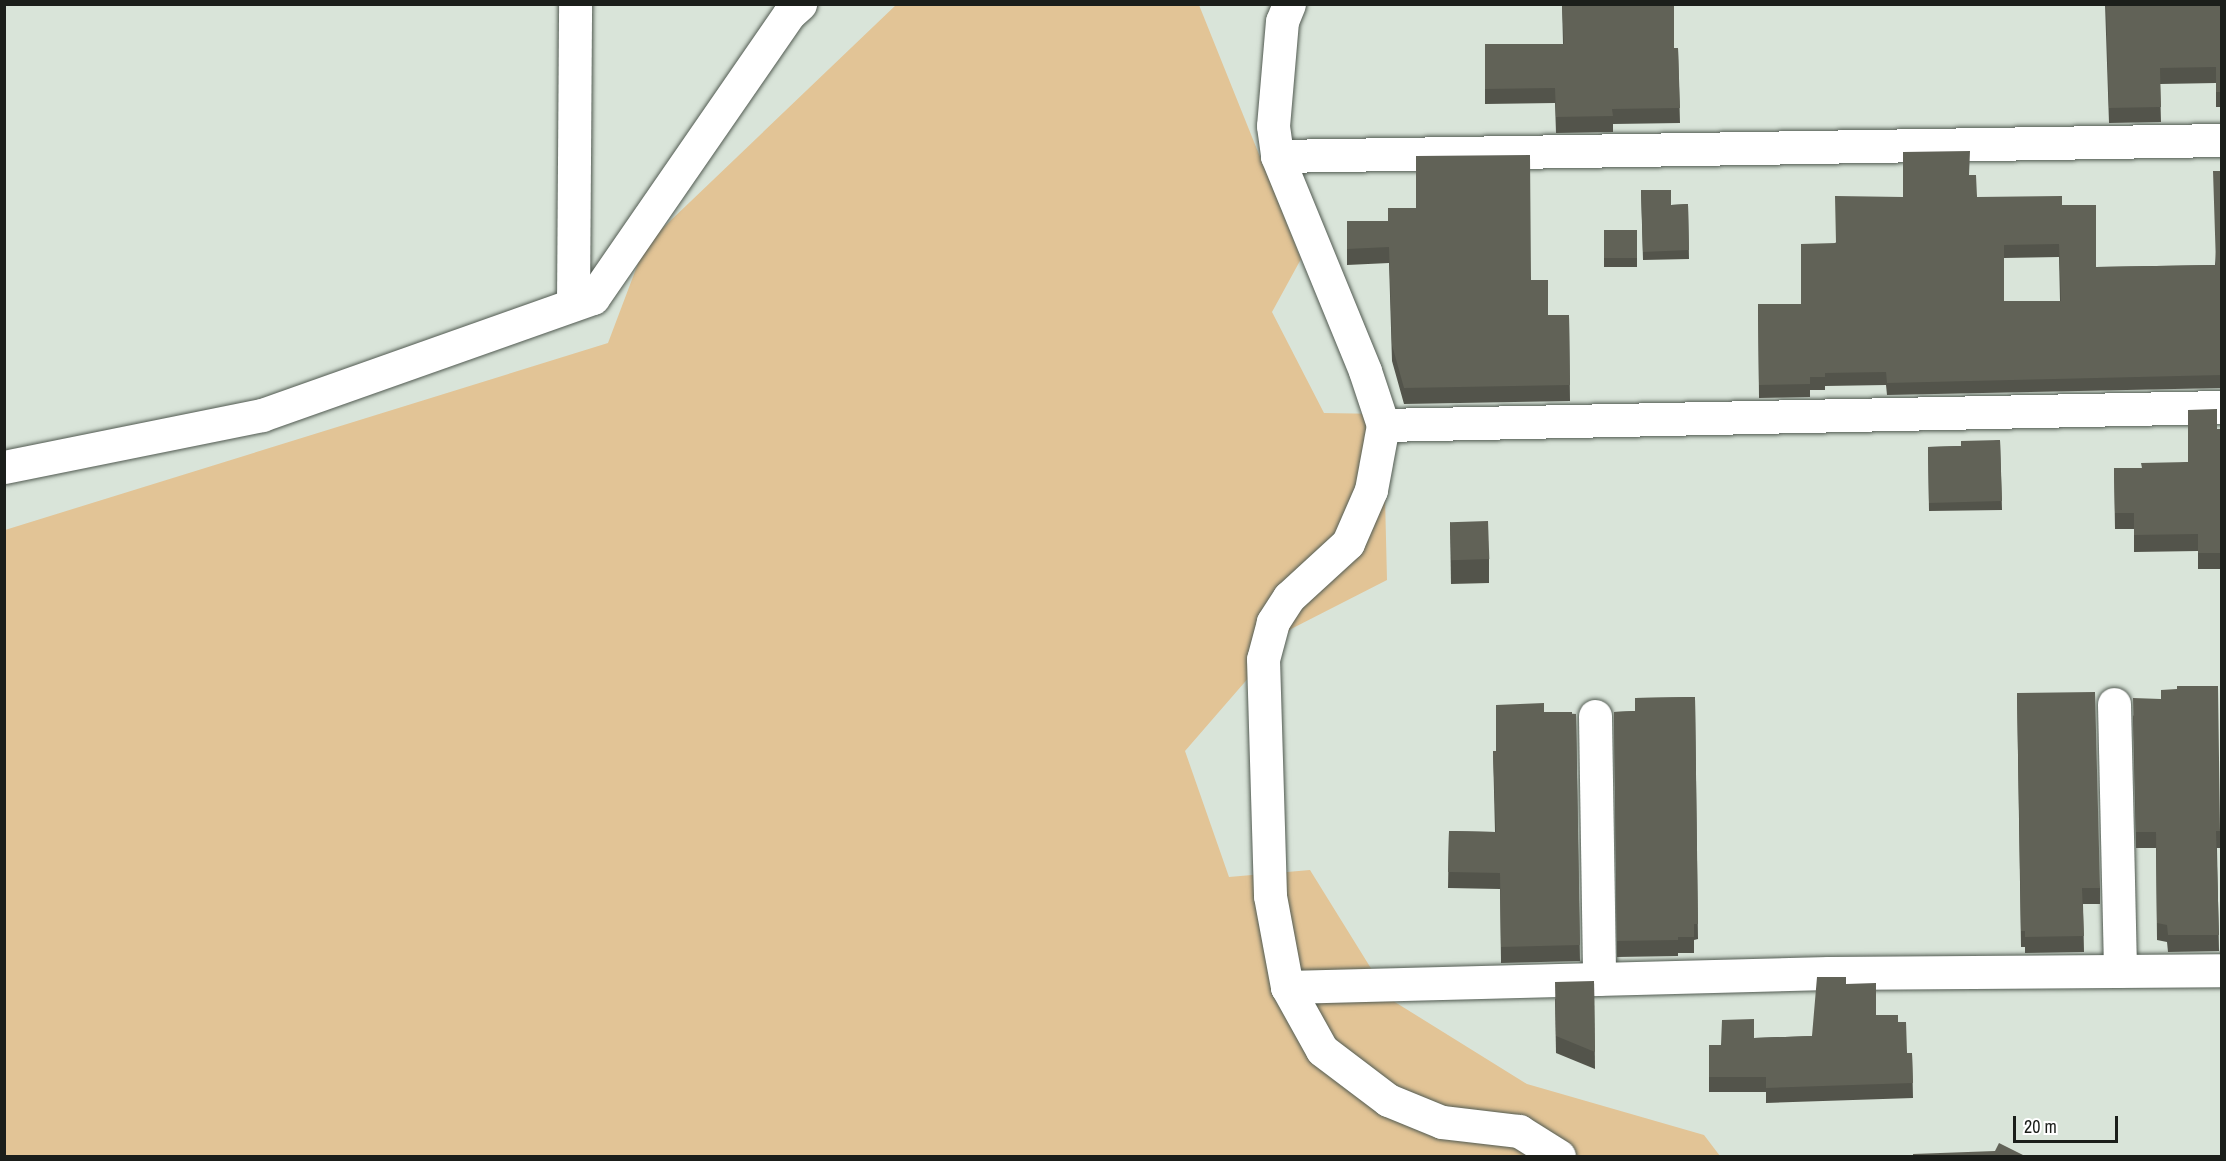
<!DOCTYPE html>
<html>
<head>
<meta charset="utf-8">
<style>
	body { margin:0 }
	#map { position:relative; width:2226px; height:1161px; overflow:hidden; background:#d9e4d9; font-family:"Archivo Narrow",sans-serif }
	div>[style] { position:absolute }
	.green>* { inset:0; background:#e2c496 }
	.roads { filter:drop-shadow(0 0 2px #515a51) drop-shadow(0 0 2px #515a51) }
	.minor>* { height:33px; margin:-16.5px; padding:0 16.5px; transform-origin:16.5px; border-radius:16.5px; background:#fff }
	.wall>* { inset:0; background:#53544b; transform-origin:0 0 }
	.building>* { inset:0; background:#616257; transform-origin:0 0 }
	span { translate:-50% -50%; white-space:nowrap; text-align:center; line-height:1.15; -webkit-text-stroke:6px #fff; paint-order:stroke }
	.frame { position:absolute; inset:0; border:6px solid #1b1e1a; pointer-events:none }
	.scale { position:absolute; left:2013px; top:1116px; width:105px; height:27px; box-sizing:border-box; border:3px solid #1b1e1a; border-top:0; padding-left:8px; font-size:18px; line-height:21px; white-space:nowrap; color:#1b1e1a; -webkit-text-stroke:4px #fff; paint-order:stroke }
</style>
</head>
<body>
<div id="map">
	<div class="green">
		<i style="clip-path:polygon(897px 4px,1199px 5px,1301px 259px,1272px 312px,1324px 413px,1383px 414px,1387px 580px,1291px 629px,1185px 751px,1229px 877px,1310px 870px,1390px 999px,1527px 1084px,1704px 1135px,1720px 1156px,5px 1156px,5px 530px,608px 343px,645px 245px)"></i>
	</div>
	<div class="roads">
		<div class="minor">
			<i style="left:1289px;top:4px;width:18px;rotate:112deg"></i>
			<i style="left:1282px;top:21px;width:105px;rotate:94.9deg"></i>
			<i style="left:1273px;top:126px;width:30px;rotate:82deg"></i>
			<i style="left:1277px;top:156px;width:232px;rotate:67.7deg"></i>
			<i style="left:1365px;top:371px;width:57px;rotate:71.6deg"></i>
			<i style="left:1383px;top:425px;width:66px;rotate:100.5deg"></i>
			<i style="left:1371px;top:490px;width:58px;rotate:113.5deg"></i>
			<i style="left:1348px;top:543px;width:80px;rotate:137.5deg"></i>
			<i style="left:1289px;top:597px;width:30px;rotate:123deg"></i>
			<i style="left:1273px;top:622px;width:38px;rotate:105deg"></i>
			<i style="left:1263px;top:659px;width:237px;rotate:88.3deg"></i>
			<i style="left:1270px;top:896px;width:93px;rotate:79.4deg"></i>
			<i style="left:1287px;top:987px;width:72px;rotate:60.9deg"></i>
			<i style="left:1322px;top:1050px;width:83px;rotate:37.1deg"></i>
			<i style="left:1388px;top:1100px;width:58px;rotate:22.2deg"></i>
			<i style="left:1442px;top:1122px;width:78px;rotate:6.7deg"></i>
			<i style="left:1519px;top:1131px;width:47px;rotate:32deg"></i>
			<i style="left:1277px;top:156px;width:945px;rotate:-0.97deg"></i>
			<i style="left:573px;top:304px;width:300px;rotate:-89.6deg"></i>
			<i style="left:1383px;top:425px;width:839px;rotate:-1.23deg"></i>
			<i style="left:4px;top:467px;width:263px;rotate:-11.4deg"></i>
			<i style="left:262px;top:415px;width:351px;rotate:-19.5deg"></i>
			<i style="left:593px;top:298px;width:345px;rotate:-55.4deg"></i>
			<i style="left:789px;top:14px;width:15px;rotate:-42deg"></i>
			<i style="left:2114px;top:704px;width:267px;rotate:88.7deg"></i>
			<i style="left:1595px;top:716px;width:263px;rotate:89.1deg"></i>
			<i style="left:1287px;top:987px;width:542px;rotate:-1.48deg"></i>
			<i style="left:1829px;top:973px;width:393px;rotate:-0.4deg"></i>
		</div>
	</div>
	<div class="wall">
		<i style="clip-path:polygon(1562px 4px,1674px 48px,1678px 48px,1680px 123px,1613px 124px,1613px 132px,1556px 133px,1555px 103px,1485px 104px,1485px 44px,1563px 44px)"></i>
		<i style="clip-path:polygon(2105px 4px,2222px 4px,2222px 107px,2216px 107px,2216px 83px,2160px 84px,2161px 122px,2109px 123px)"></i>
		<i style="clip-path:polygon(evenodd,2222px 171px,2222px 388px,1887px 395px,1886px 385px,1825px 386px,1825px 390px,1810px 390px,1810px 397px,1759px 398px,1758px 304px,1801px 304px,1835px 243px,1903px 197px,1969px 175px,1977px 197px,2062px 205px,2096px 267px,2215px 265px,2222px 171px,2059px 257px,2060px 301px,2004px 301px,2004px 258px,2059px 257px)"></i>
		<i style="clip-path:polygon(1641px 190px,1671px 205px,1688px 204px,1689px 259px,1643px 260px)"></i>
		<i style="clip-path:polygon(1347px 221px,1531px 280px,1548px 315px,1569px 315px,1570px 401px,1404px 404px,1392px 361px,1389px 263px,1347px 265px)"></i>
		<i style="left:1637px;top:230px;width:37px;height:33px;rotate:90deg"></i>
		<i style="clip-path:polygon(2217px 429px,2222px 429px,2222px 569px,2198px 569px,2198px 551px,2134px 552px,2134px 529px,2115px 529px,2114px 468px,2141px 468px,2188px 462px)"></i>
		<i style="clip-path:polygon(2000px 440px,2002px 510px,1929px 511px,1928px 447px,1961px 446px)"></i>
		<i style="clip-path:polygon(1450px 522px,1489px 559px,1489px 583px,1451px 584px)"></i>
		<i style="clip-path:polygon(2017px 693px,2100px 888px,2100px 904px,2083px 904px,2084px 952px,2025px 953px,2025px 947px,2021px 947px)"></i>
		<i style="clip-path:polygon(1695px 697px,1698px 939px,1694px 940px,1694px 953px,1678px 953px,1678px 956px,1617px 957px,1614px 712px,1635px 711px,1635px 698px)"></i>
		<i style="clip-path:polygon(1544px 712px,1576px 714px,1580px 961px,1501px 963px,1500px 889px,1448px 888px,1449px 831px,1495px 832px,1493px 751px,1496px 751px)"></i>
		<i style="clip-path:polygon(2133px 715px,2220px 831px,2220px 848px,2217px 848px,2219px 951px,2168px 952px,2167px 942px,2157px 940px,2156px 848px,2136px 848px)"></i>
		<i style="clip-path:polygon(1594px 981px,1595px 1069px,1556px 1053px,1555px 999px)"></i>
		<i style="clip-path:polygon(1846px 984px,1876px 1015px,1898px 1022px,1907px 1053px,1912px 1053px,1913px 1098px,1766px 1103px,1766px 1092px,1709px 1092px,1709px 1045px,1721px 1045px,1754px 1038px,1812px 1036px)"></i>
	</div>
	<div class="building">
		<i style="clip-path:polygon(1562px 4px,1674px 4px,1674px 48px,1678px 48px,1680px 108px,1612px 109px,1613px 116px,1556px 117px,1555px 88px,1485px 89px,1485px 44px,1564px 44px)"></i>
		<i style="clip-path:polygon(2106px 4px,2222px 4px,2222px 92px,2216px 92px,2216px 67px,2160px 68px,2161px 107px,2109px 108px)"></i>
		<i style="clip-path:polygon(evenodd,1970px 151px,1969px 175px,1976px 175px,1977px 197px,2062px 196px,2062px 205px,2096px 205px,2096px 267px,2216px 265px,2213px 171px,2222px 171px,2222px 375px,1887px 383px,1886px 372px,1825px 373px,1825px 377px,1810px 377px,1810px 384px,1759px 385px,1758px 304px,1801px 304px,1801px 244px,1836px 243px,1835px 196px,1903px 197px,1903px 152px,1970px 151px,2059px 244px,2061px 301px,2004px 301px,2004px 245px,2059px 244px)"></i>
		<i style="clip-path:polygon(1530px 155px,1531px 280px,1548px 280px,1548px 315px,1569px 315px,1570px 385px,1404px 388px,1392px 345px,1389px 247px,1347px 249px,1347px 221px,1388px 221px,1388px 208px,1416px 208px,1416px 156px)"></i>
		<i style="clip-path:polygon(1641px 190px,1671px 190px,1671px 205px,1688px 204px,1689px 250px,1643px 252px)"></i>
		<i style="left:1637px;top:230px;width:28px;height:33px;rotate:90deg"></i>
		<i style="clip-path:polygon(2217px 409px,2217px 429px,2222px 429px,2222px 553px,2198px 553px,2198px 534px,2134px 535px,2134px 513px,2115px 513px,2114px 468px,2142px 468px,2141px 463px,2188px 462px,2188px 410px)"></i>
		<i style="clip-path:polygon(2000px 440px,2002px 501px,1929px 503px,1928px 447px,1961px 446px,1961px 441px)"></i>
		<i style="left:1488px;top:521px;width:38px;height:38px;rotate:88deg"></i>
		<i style="clip-path:polygon(2177px 686px,2218px 686px,2220px 831px,2216px 831px,2219px 935px,2168px 935px,2167px 925px,2157px 923px,2156px 832px,2136px 832px,2133px 698px,2161px 699px,2161px 690px,2177px 689px)"></i>
		<i style="clip-path:polygon(2095px 692px,2100px 888px,2082px 888px,2084px 936px,2025px 937px,2025px 931px,2021px 931px,2017px 693px)"></i>
		<i style="clip-path:polygon(1695px 697px,1698px 924px,1694px 924px,1694px 937px,1678px 937px,1678px 940px,1617px 941px,1614px 712px,1635px 711px,1635px 698px)"></i>
		<i style="clip-path:polygon(1544px 703px,1544px 712px,1572px 712px,1572px 714px,1576px 714px,1580px 945px,1501px 947px,1500px 873px,1448px 872px,1449px 831px,1496px 832px,1493px 751px,1496px 751px,1496px 705px)"></i>
		<i style="clip-path:polygon(1817px 977px,1846px 977px,1846px 984px,1876px 983px,1876px 1015px,1898px 1015px,1898px 1022px,1906px 1022px,1907px 1053px,1912px 1053px,1913px 1083px,1766px 1088px,1766px 1077px,1709px 1077px,1709px 1045px,1721px 1045px,1722px 1020px,1754px 1019px,1754px 1038px,1812px 1036px)"></i>
		<i style="clip-path:polygon(1594px 981px,1595px 1052px,1556px 1036px,1555px 982px)"></i>
		<i style="clip-path:polygon(1999px 1143px,2023px 1155px,2022px 1156px,1913px 1156px,1913px 1154px,1995px 1151px)"></i>
	</div>
	<div class="frame"></div>
	<div class="scale">20 m</div>
</div>
</body>
</html>
